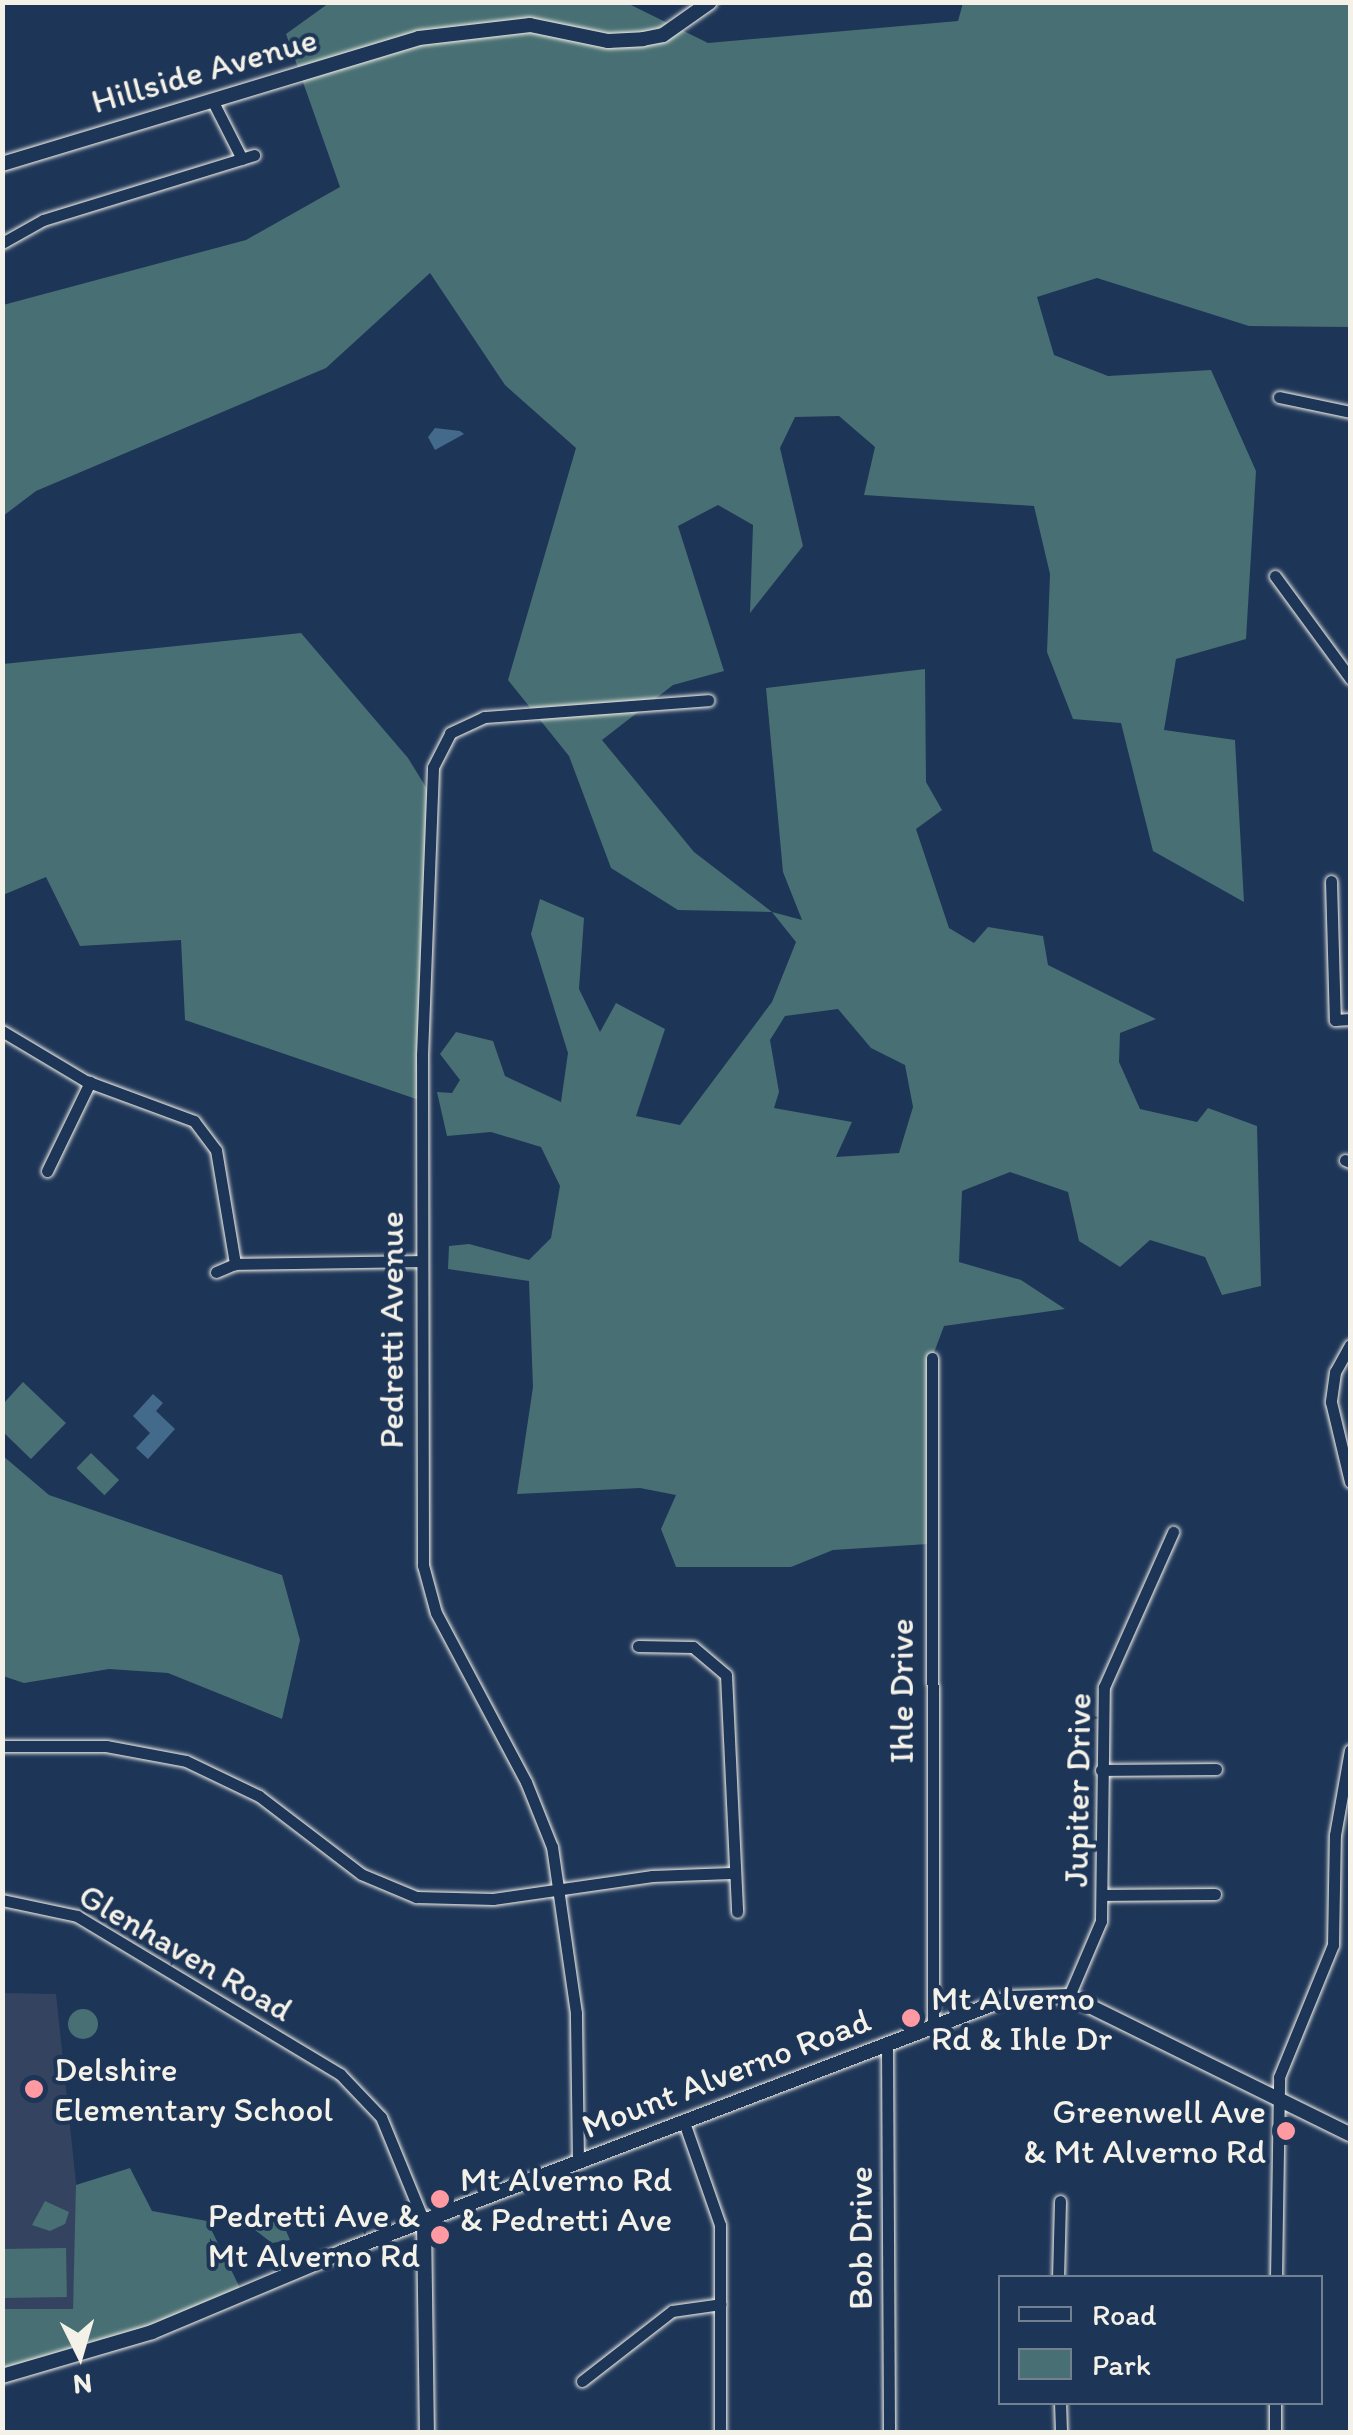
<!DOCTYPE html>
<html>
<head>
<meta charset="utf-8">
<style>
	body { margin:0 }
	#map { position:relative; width:1353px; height:2435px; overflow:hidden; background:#1d3557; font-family:Itim,sans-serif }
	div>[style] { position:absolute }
	.built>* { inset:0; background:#344460 }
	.green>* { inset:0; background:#486f73; transform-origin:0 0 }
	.round { border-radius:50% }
	.water>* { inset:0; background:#446a8b }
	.roads { filter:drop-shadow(0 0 2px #f4f1e8) drop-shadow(0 0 2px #f4f1e8) }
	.minor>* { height:11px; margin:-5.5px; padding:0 5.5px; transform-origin:5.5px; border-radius:5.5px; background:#1d3557 }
	.tertiary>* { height:14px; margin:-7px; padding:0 7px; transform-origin:7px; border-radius:7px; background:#1d3557 }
	.dots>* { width:28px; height:28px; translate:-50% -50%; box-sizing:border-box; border:5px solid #1d3557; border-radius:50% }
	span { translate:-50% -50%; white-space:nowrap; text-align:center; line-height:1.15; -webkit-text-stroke:8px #1d3557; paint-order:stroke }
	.street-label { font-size:35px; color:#f4f1e8 }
	.poi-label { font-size:35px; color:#f4f1e8 }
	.left { translate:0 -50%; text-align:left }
	.right { translate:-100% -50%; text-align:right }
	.frame { position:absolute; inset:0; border:5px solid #f4f1e8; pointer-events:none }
	.legend { position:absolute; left:998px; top:2275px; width:325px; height:130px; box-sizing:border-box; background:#1d3557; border:2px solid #738091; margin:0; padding:12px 18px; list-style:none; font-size:30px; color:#f4f1e8 }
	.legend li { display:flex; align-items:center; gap:20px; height:50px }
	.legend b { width:50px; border:2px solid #738091 }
	.north { position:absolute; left:30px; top:2305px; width:100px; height:100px; -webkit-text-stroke:8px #1d3557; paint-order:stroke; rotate:175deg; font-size:28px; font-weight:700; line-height:40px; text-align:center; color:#f4f1e8 }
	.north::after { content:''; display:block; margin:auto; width:35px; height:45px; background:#f4f1e8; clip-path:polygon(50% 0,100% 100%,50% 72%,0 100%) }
</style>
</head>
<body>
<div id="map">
	<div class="built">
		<i style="clip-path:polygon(3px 1993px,56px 1994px,78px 2202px,73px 2309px,3px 2309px)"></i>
	</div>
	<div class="green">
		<i style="clip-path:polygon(evenodd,329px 3px,627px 3px,708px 43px,958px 21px,963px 3px,1350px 3px,1350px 327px,1249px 326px,1097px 278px,1037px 297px,1054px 355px,1108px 376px,1211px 370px,1256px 471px,1246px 639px,1176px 659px,1164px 730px,1235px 740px,1244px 902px,1153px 851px,1121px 723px,1073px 719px,1047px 652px,1050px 574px,1034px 506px,864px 495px,875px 447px,839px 416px,795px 417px,780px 448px,803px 546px,750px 613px,753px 525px,718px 505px,678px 526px,724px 671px,673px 685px,602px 740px,694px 852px,772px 912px,802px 920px,783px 872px,766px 688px,925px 669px,926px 782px,942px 810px,916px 829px,949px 928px,974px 943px,988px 927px,1043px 936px,1048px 965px,1156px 1019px,1120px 1033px,1119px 1062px,1140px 1109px,1197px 1122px,1208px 1108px,1257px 1126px,1261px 1286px,1222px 1295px,1205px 1257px,1150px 1240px,1120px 1267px,1079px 1241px,1068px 1192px,1010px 1172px,962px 1191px,959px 1262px,1021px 1280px,1065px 1309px,944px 1326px,932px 1358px,928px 1544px,833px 1550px,791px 1567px,676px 1567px,661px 1529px,676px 1495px,640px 1488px,517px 1494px,533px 1387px,529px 1281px,448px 1269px,449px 1246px,469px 1244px,529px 1260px,551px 1238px,560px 1186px,541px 1147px,491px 1132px,447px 1136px,437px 1092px,452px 1093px,460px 1080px,440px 1054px,456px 1032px,493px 1041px,505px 1076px,561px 1102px,568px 1053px,531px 934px,540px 899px,584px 918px,579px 989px,600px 1032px,616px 1003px,665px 1029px,636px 1116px,680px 1125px,772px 1002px,796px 942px,772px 912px,678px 910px,611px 868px,569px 756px,508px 680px,576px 448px,505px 385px,430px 273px,326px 368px,36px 491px,3px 516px,3px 305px,246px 240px,340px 187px,286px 34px,329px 3px,838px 1009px,871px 1048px,905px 1065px,913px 1107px,899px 1153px,836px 1157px,852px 1122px,774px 1108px,779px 1092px,770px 1040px,785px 1016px,838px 1009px)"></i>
		<i style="clip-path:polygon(301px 633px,408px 758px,432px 797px,422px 1101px,185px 1020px,181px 940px,80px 946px,46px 877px,3px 895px,3px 664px)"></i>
		<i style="clip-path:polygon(23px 1382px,66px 1423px,31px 1459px,3px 1432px,3px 1404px)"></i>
		<i style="left:91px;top:1453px;width:39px;height:21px;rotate:44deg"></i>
		<i style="clip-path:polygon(2px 1455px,49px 1495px,282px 1575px,300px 1640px,282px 1719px,168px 1673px,109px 1669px,24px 1683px,3px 1676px)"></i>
		<i class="round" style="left:68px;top:2009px;width:30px;height:30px"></i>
		<i style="clip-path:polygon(130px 2168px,152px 2211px,207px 2221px,243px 2294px,3px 2376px,3px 2309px,73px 2309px,76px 2185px)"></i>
		<i style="clip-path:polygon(45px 2201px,69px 2212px,65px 2224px,50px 2231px,32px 2225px)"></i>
		<i style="clip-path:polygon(281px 2219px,290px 2240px,272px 2243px,255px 2230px)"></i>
		<i style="left:66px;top:2248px;width:49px;height:63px;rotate:89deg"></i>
	</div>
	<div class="water">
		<i style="clip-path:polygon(435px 428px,460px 431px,464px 434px,435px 450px,428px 437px)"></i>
		<i style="clip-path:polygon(153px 1394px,163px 1403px,156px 1411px,175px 1429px,148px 1459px,136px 1448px,150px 1433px,133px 1416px)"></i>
	</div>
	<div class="roads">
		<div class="minor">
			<i style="left:212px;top:100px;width:66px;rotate:63deg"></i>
			<i style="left:2px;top:243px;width:47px;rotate:-29.3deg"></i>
			<i style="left:43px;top:220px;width:221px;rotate:-17.1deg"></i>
			<i style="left:1279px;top:397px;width:73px;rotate:11.9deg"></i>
			<i style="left:1275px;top:576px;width:127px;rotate:53.7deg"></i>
			<i style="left:1331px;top:881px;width:139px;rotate:88.4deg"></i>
			<i style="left:1335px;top:1020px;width:15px;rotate:-4deg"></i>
			<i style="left:2px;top:1031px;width:98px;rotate:30.8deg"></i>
			<i style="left:86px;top:1081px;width:115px;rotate:20.3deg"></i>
			<i style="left:194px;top:1121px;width:36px;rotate:53deg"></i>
			<i style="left:216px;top:1150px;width:116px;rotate:80.5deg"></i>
			<i style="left:1345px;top:1160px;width:5px;rotate:22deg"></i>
			<i style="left:47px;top:1171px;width:99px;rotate:-64.2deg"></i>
			<i style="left:216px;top:1272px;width:21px;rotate:-23deg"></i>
			<i style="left:235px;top:1264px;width:185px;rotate:-0.9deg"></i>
			<i style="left:1350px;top:1345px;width:31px;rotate:119deg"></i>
			<i style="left:1335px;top:1372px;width:30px;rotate:98deg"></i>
			<i style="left:1331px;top:1402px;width:82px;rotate:76.6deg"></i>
			<i style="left:932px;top:1358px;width:666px;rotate:89.91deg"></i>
			<i style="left:638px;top:1646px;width:55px;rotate:1deg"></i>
			<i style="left:693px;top:1647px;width:43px;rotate:40.3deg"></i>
			<i style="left:726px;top:1675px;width:237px;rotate:87.3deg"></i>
			<i style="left:2px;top:1746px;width:104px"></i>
			<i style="left:106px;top:1746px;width:81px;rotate:10.6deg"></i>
			<i style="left:186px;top:1761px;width:81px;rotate:25.6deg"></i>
			<i style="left:259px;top:1796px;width:128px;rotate:37.4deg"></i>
			<i style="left:361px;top:1874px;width:60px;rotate:22.7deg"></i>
			<i style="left:416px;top:1897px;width:77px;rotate:1.5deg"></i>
			<i style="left:493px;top:1899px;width:161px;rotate:-8.2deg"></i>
			<i style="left:652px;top:1876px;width:79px;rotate:-2.2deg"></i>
			<i style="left:1101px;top:1770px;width:115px;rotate:-0.5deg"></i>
			<i style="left:1102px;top:1895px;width:113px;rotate:-0.5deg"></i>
			<i style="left:2px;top:1900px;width:77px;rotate:12deg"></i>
			<i style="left:77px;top:1916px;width:307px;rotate:31deg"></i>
			<i style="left:340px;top:2074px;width:59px;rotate:46.4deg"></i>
			<i style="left:381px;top:2117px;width:113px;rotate:67.7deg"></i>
			<i style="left:1069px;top:1996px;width:82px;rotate:-66.9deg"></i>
			<i style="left:1101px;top:1921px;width:234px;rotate:-89.3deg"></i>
			<i style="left:1104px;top:1687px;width:170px;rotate:-66deg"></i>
			<i style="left:887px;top:2044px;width:388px;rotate:89.7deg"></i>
			<i style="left:685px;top:2125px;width:106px;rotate:70.7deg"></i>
			<i style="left:720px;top:2225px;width:207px;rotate:90deg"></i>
			<i style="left:578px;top:2162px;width:149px;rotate:-90.8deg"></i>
			<i style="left:576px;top:2013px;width:168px;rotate:-98.2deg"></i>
			<i style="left:552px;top:1847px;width:70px;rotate:-111.8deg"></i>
			<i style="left:526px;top:1782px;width:191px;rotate:-118deg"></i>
			<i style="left:436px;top:1613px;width:50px;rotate:-105.2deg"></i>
			<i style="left:423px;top:1565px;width:510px;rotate:-90.11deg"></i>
			<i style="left:422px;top:1055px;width:288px;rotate:-87.8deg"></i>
			<i style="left:433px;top:767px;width:38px;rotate:-63deg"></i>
			<i style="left:450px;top:733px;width:38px;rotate:-25deg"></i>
			<i style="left:484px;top:717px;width:225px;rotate:-4.3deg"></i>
			<i style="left:1058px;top:2278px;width:77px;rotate:-88.5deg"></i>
			<i style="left:1276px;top:2278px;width:201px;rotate:-89.1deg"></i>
			<i style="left:1279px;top:2077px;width:143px;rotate:-67.8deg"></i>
			<i style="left:1333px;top:1945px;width:110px;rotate:-89deg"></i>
			<i style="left:1335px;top:1835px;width:86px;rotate:-80deg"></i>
			<i style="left:582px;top:2381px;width:114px;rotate:-37.9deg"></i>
			<i style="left:672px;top:2311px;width:49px;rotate:-8.1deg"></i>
			<i style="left:1060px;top:2402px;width:30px;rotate:88deg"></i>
			<i style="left:1275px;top:2432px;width:30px;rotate:-90deg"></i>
		</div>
		<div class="tertiary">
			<i style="left:2px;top:164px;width:436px;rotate:-16.8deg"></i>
			<i style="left:419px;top:38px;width:112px;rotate:-6.7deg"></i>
			<i style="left:530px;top:25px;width:80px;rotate:11.6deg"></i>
			<i style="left:608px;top:41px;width:35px;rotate:-3deg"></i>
			<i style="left:643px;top:39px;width:20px;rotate:-11deg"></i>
			<i style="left:663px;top:35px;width:57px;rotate:-35.1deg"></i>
			<i style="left:424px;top:2222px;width:210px;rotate:89.2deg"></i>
			<i style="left:2px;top:2376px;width:156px;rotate:-16.3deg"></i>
			<i style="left:152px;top:2332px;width:206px;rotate:-22.8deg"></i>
			<i style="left:342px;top:2252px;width:714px;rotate:-20.85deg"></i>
			<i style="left:1009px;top:1998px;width:60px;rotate:-1.9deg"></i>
			<i style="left:1069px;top:1996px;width:313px;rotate:26.2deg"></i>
		</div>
	</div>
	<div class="dots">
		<i style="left:911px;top:2018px;background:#ff9aa2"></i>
		<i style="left:34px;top:2089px;background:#ff9aa2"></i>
		<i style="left:1286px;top:2131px;background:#ff9aa2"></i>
		<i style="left:440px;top:2199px;background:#ff9aa2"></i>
		<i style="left:440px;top:2235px;background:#ff9aa2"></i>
	</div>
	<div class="street-label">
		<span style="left:204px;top:70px;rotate:-16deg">Hillside Avenue</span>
		<span style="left:391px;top:1330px;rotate:-90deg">Pedretti Avenue</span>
		<span style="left:901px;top:1691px;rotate:-90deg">Ihle Drive</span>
		<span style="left:1077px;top:1790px;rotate:-89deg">Jupiter Drive</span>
		<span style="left:186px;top:1952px;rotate:30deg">Glenhaven Road</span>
		<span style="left:726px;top:2073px;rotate:-21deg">Mount Alverno Road</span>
		<span style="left:860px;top:2238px;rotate:-90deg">Bob Drive</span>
	</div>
	<div class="poi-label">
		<span class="left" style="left:931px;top:2018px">Mt Alverno<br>Rd &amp; Ihle Dr</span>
		<span class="left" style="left:54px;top:2089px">Delshire<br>Elementary School</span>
		<span class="right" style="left:1266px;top:2131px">Greenwell Ave<br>&amp; Mt Alverno Rd</span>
		<span class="left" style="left:460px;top:2199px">Mt Alverno Rd<br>&amp; Pedretti Ave</span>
		<span class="right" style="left:420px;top:2235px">Pedretti Ave &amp;<br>Mt Alverno Rd</span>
	</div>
	<div class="frame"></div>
	<ul class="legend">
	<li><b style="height:12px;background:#1d3557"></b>Road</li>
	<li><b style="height:28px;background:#486f73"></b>Park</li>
	</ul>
	<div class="north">N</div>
</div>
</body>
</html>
